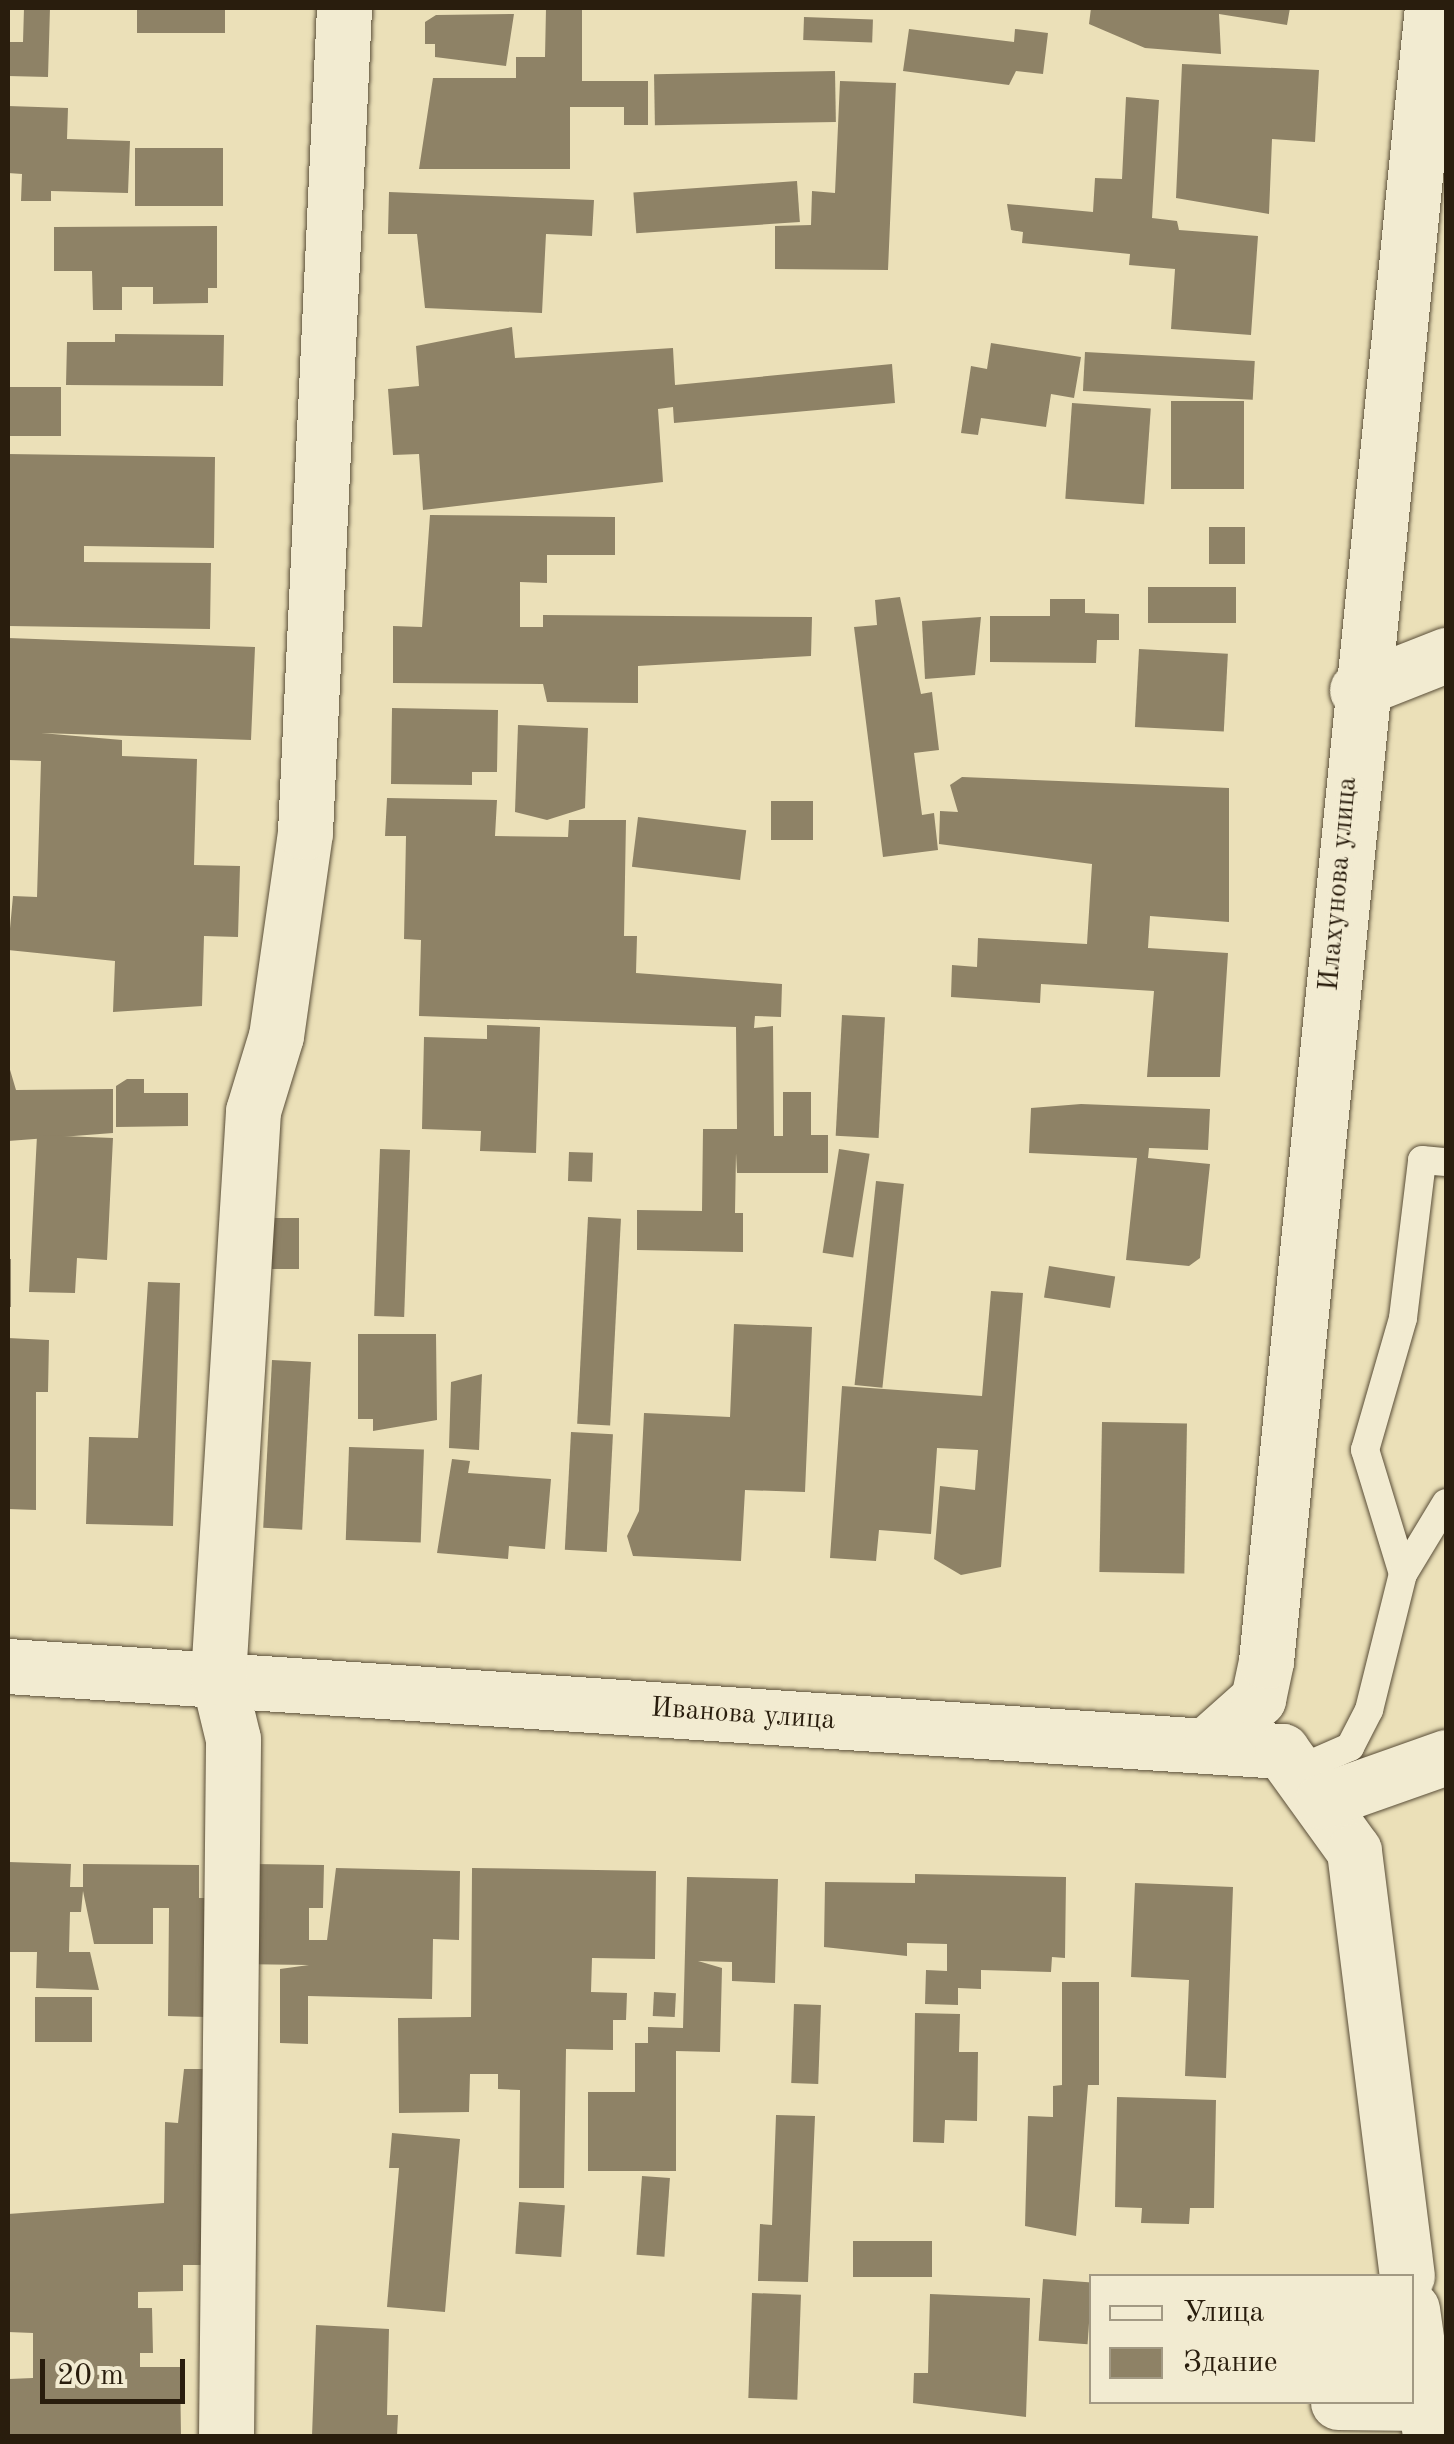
<!DOCTYPE html>
<html>
<head>
<meta charset="utf-8">
<style>
	body { margin:0 }
	#map { position:relative; width:1454px; height:2444px; overflow:hidden; background:#ebe0b8; font-family:"Old Standard TT",serif }
	div>[style] { position:absolute }
	.building>* { inset:0; background:#8e8266; transform-origin:0 0 }
	.roads { filter:drop-shadow(0 0 2px #5a4e38) drop-shadow(0 0 2px #5a4e38) }
	.service>* { height:28px; margin:-14px; padding:0 14px; transform-origin:14px; border-radius:14px; background:#f2ebd1 }
	.minor>* { height:55px; margin:-27.5px; padding:0 27.5px; transform-origin:27.5px; border-radius:27.5px; background:#f2ebd1 }
	span { translate:-50% -50%; white-space:nowrap; text-align:center; line-height:1.15; -webkit-text-stroke:9px #f2ebd1; paint-order:stroke }
	.street-label { font-size:28px; color:#291d0d }
	.frame { position:absolute; inset:0; border:10px solid #291d0d; pointer-events:none }
	.legend { position:absolute; left:1089px; top:2274px; width:325px; height:130px; box-sizing:border-box; background:#f2ebd1; border:2px solid #a29983; margin:0; padding:12px 18px; list-style:none; font-size:30px; color:#291d0d }
	.legend li { display:flex; align-items:center; gap:20px; height:50px }
	.legend b { width:50px; border:2px solid #a29983 }
	.scale { position:absolute; left:40px; top:2359px; width:145px; height:45px; box-sizing:border-box; border:5px solid #291d0d; border-top:0; padding-left:12px; font-size:30px; line-height:35px; white-space:nowrap; color:#291d0d; -webkit-text-stroke:8px #f2ebd1; paint-order:stroke }
</style>
</head>
<body>
<div id="map">
	<div class="building">
		<i style="clip-path:polygon(24px 8px,50px 8px,48px 77px,8px 76px,8px 42px,23px 42px)"></i>
		<i style="left:137px;top:8px;width:88px;height:25px"></i>
		<i style="clip-path:polygon(546px 8px,582px 8px,582px 81px,648px 81px,648px 125px,624px 125px,624px 107px,570px 107px,570px 169px,419px 169px,433px 78px,516px 78px,516px 57px,545px 57px)"></i>
		<i style="clip-path:polygon(1091px 8px,1290px 8px,1287px 25px,1219px 14px,1221px 54px,1145px 48px,1089px 24px)"></i>
		<i style="clip-path:polygon(514px 14px,506px 66px,435px 57px,435px 44px,425px 44px,425px 22px,436px 15px)"></i>
		<i style="left:804px;top:17px;width:69px;height:23px;rotate:2deg"></i>
		<i style="clip-path:polygon(909px 29px,1014px 42px,1015px 29px,1048px 33px,1043px 74px,1016px 71px,1009px 85px,903px 71px)"></i>
		<i style="clip-path:polygon(1182px 64px,1319px 70px,1315px 142px,1272px 139px,1269px 214px,1176px 198px)"></i>
		<i style="left:835px;top:71px;width:51px;height:181px;rotate:89deg"></i>
		<i style="clip-path:polygon(840px 81px,896px 83px,888px 270px,775px 269px,775px 226px,811px 225px,812px 191px,835px 193px)"></i>
		<i style="clip-path:polygon(1126px 97px,1159px 100px,1152px 218px,1177px 221px,1179px 230px,1258px 236px,1251px 335px,1171px 329px,1175px 269px,1129px 265px,1130px 254px,1022px 243px,1023px 232px,1011px 230px,1007px 204px,1093px 212px,1095px 178px,1122px 179px)"></i>
		<i style="clip-path:polygon(8px 106px,68px 108px,67px 139px,130px 141px,128px 193px,51px 191px,51px 201px,21px 201px,22px 174px,8px 173px)"></i>
		<i style="left:135px;top:148px;width:88px;height:58px"></i>
		<i style="left:797px;top:181px;width:41px;height:164px;rotate:86deg"></i>
		<i style="clip-path:polygon(389px 192px,594px 200px,592px 236px,546px 234px,542px 313px,425px 308px,417px 234px,388px 234px)"></i>
		<i style="clip-path:polygon(217px 226px,217px 288px,208px 288px,208px 303px,153px 304px,153px 287px,122px 287px,122px 310px,93px 310px,92px 271px,54px 271px,54px 227px)"></i>
		<i style="clip-path:polygon(512px 327px,515px 358px,673px 348px,675px 385px,892px 364px,895px 403px,674px 423px,673px 407px,658px 409px,663px 482px,423px 510px,419px 454px,393px 455px,388px 389px,419px 386px,416px 346px)"></i>
		<i style="clip-path:polygon(115px 334px,224px 335px,223px 386px,66px 385px,67px 342px,115px 342px)"></i>
		<i style="clip-path:polygon(991px 343px,1081px 357px,1074px 398px,1051px 394px,1046px 427px,981px 418px,978px 435px,961px 433px,971px 366px,987px 369px)"></i>
		<i style="left:1085px;top:352px;width:170px;height:39px;rotate:3deg"></i>
		<i style="left:8px;top:387px;width:53px;height:49px"></i>
		<i style="left:1171px;top:401px;width:73px;height:88px"></i>
		<i style="left:1072px;top:403px;width:79px;height:96px;rotate:4deg"></i>
		<i style="clip-path:polygon(8px 454px,215px 457px,214px 548px,84px 546px,84px 562px,211px 563px,210px 629px,8px 626px)"></i>
		<i style="clip-path:polygon(430px 515px,615px 517px,615px 555px,547px 555px,547px 583px,520px 582px,520px 627px,543px 627px,543px 615px,812px 617px,811px 656px,638px 666px,638px 703px,547px 702px,543px 684px,393px 683px,393px 626px,422px 627px)"></i>
		<i style="left:1209px;top:527px;width:36px;height:37px"></i>
		<i style="left:1148px;top:587px;width:88px;height:36px"></i>
		<i style="clip-path:polygon(900px 597px,921px 694px,932px 692px,939px 750px,914px 753px,922px 815px,934px 813px,938px 850px,883px 857px,854px 627px,877px 625px,875px 600px)"></i>
		<i style="clip-path:polygon(1050px 599px,1085px 599px,1085px 613px,1119px 614px,1119px 640px,1097px 640px,1096px 663px,990px 662px,990px 616px,1050px 616px)"></i>
		<i style="clip-path:polygon(981px 617px,975px 675px,925px 679px,922px 621px)"></i>
		<i style="clip-path:polygon(8px 638px,255px 647px,251px 740px,41px 733px,122px 740px,122px 756px,197px 759px,194px 865px,240px 866px,238px 937px,204px 936px,202px 1006px,113px 1012px,115px 961px,8px 950px,13px 896px,37px 897px,41px 761px,8px 760px)"></i>
		<i style="left:1139px;top:649px;width:89px;height:78px;rotate:3deg"></i>
		<i style="clip-path:polygon(392px 708px,498px 710px,497px 772px,472px 772px,472px 785px,391px 784px)"></i>
		<i style="clip-path:polygon(518px 725px,588px 728px,585px 808px,547px 820px,515px 812px)"></i>
		<i style="clip-path:polygon(962px 777px,1229px 788px,1229px 922px,1150px 916px,1148px 948px,1228px 953px,1220px 1077px,1147px 1077px,1154px 991px,1041px 984px,1040px 1003px,951px 997px,952px 965px,977px 967px,978px 938px,1087px 944px,1092px 864px,939px 844px,940px 811px,958px 812px,950px 785px)"></i>
		<i style="clip-path:polygon(387px 798px,497px 800px,495px 836px,568px 837px,569px 820px,626px 820px,624px 936px,637px 936px,636px 973px,782px 984px,781px 1017px,755px 1016px,754px 1028px,773px 1026px,774px 1136px,783px 1136px,783px 1092px,811px 1092px,811px 1135px,828px 1135px,828px 1173px,737px 1173px,736px 1153px,735px 1213px,743px 1213px,743px 1252px,637px 1250px,637px 1210px,702px 1211px,703px 1129px,737px 1129px,736px 1027px,419px 1016px,421px 940px,404px 939px,406px 836px,385px 836px)"></i>
		<i style="left:771px;top:801px;width:42px;height:39px"></i>
		<i style="left:638px;top:817px;width:109px;height:50px;rotate:7deg"></i>
		<i style="left:842px;top:1015px;width:43px;height:121px;rotate:3deg"></i>
		<i style="clip-path:polygon(487px 1025px,540px 1027px,536px 1153px,480px 1151px,481px 1131px,422px 1129px,424px 1037px,487px 1039px)"></i>
		<i style="clip-path:polygon(8px 1063px,16px 1090px,113px 1089px,113px 1133px,8px 1141px)"></i>
		<i style="clip-path:polygon(127px 1079px,144px 1079px,144px 1093px,188px 1093px,188px 1126px,116px 1127px,116px 1086px)"></i>
		<i style="clip-path:polygon(1081px 1104px,1210px 1109px,1208px 1150px,1149px 1148px,1148px 1158px,1210px 1164px,1200px 1258px,1189px 1266px,1126px 1260px,1137px 1158px,1029px 1153px,1031px 1108px)"></i>
		<i style="clip-path:polygon(37px 1135px,113px 1138px,107px 1260px,77px 1258px,75px 1293px,29px 1292px)"></i>
		<i style="left:380px;top:1149px;width:30px;height:167px;rotate:2deg"></i>
		<i style="left:839px;top:1149px;width:31px;height:105px;rotate:9deg"></i>
		<i style="left:569px;top:1152px;width:24px;height:29px;rotate:2deg"></i>
		<i style="left:876px;top:1181px;width:28px;height:205px;rotate:6deg"></i>
		<i style="left:588px;top:1217px;width:33px;height:207px;rotate:3deg"></i>
		<i style="left:272px;top:1218px;width:27px;height:51px"></i>
		<i style="left:8px;top:1259px;width:3px;height:48px"></i>
		<i style="left:1049px;top:1266px;width:67px;height:32px;rotate:9deg"></i>
		<i style="clip-path:polygon(148px 1282px,180px 1283px,173px 1526px,86px 1524px,89px 1437px,138px 1438px)"></i>
		<i style="clip-path:polygon(991px 1291px,1023px 1293px,1001px 1567px,961px 1575px,934px 1559px,940px 1486px,975px 1490px,978px 1450px,937px 1448px,931px 1534px,879px 1530px,876px 1561px,830px 1558px,842px 1386px,982px 1396px)"></i>
		<i style="clip-path:polygon(734px 1324px,812px 1327px,805px 1492px,745px 1490px,741px 1561px,633px 1556px,627px 1536px,639px 1511px,644px 1413px,730px 1417px)"></i>
		<i style="clip-path:polygon(358px 1334px,436px 1334px,437px 1420px,373px 1431px,373px 1419px,358px 1419px)"></i>
		<i style="clip-path:polygon(8px 1338px,49px 1340px,48px 1392px,36px 1392px,36px 1510px,8px 1509px)"></i>
		<i style="left:272px;top:1360px;width:39px;height:168px;rotate:3deg"></i>
		<i style="clip-path:polygon(482px 1374px,479px 1450px,449px 1448px,451px 1382px)"></i>
		<i style="left:1102px;top:1422px;width:85px;height:150px;rotate:1deg"></i>
		<i style="left:571px;top:1432px;width:42px;height:118px;rotate:3deg"></i>
		<i style="left:349px;top:1447px;width:75px;height:93px;rotate:2deg"></i>
		<i style="clip-path:polygon(452px 1459px,470px 1461px,468px 1473px,551px 1479px,545px 1549px,509px 1546px,508px 1559px,437px 1553px)"></i>
		<i style="clip-path:polygon(8px 1862px,71px 1864px,70px 1887px,83px 1887px,83px 1864px,199px 1865px,199px 1898px,208px 1898px,207px 2017px,168px 2016px,169px 1908px,153px 1908px,153px 1944px,94px 1944px,83px 1891px,81px 1912px,70px 1912px,69px 1952px,90px 1952px,99px 1990px,36px 1988px,37px 1952px,8px 1952px)"></i>
		<i style="clip-path:polygon(247px 1864px,324px 1865px,323px 1908px,309px 1908px,309px 1940px,327px 1940px,336px 1868px,460px 1871px,459px 1940px,433px 1939px,432px 1999px,308px 1996px,308px 2044px,280px 2043px,280px 1969px,309px 1965px,246px 1964px)"></i>
		<i style="clip-path:polygon(472px 1868px,656px 1871px,655px 1959px,592px 1958px,591px 1992px,627px 1993px,626px 2020px,613px 2020px,613px 2050px,566px 2049px,564px 2188px,519px 2188px,520px 2090px,498px 2089px,498px 2074px,470px 2074px,469px 2112px,399px 2113px,398px 2018px,471px 2017px)"></i>
		<i style="clip-path:polygon(915px 1874px,1066px 1877px,1065px 1958px,1052px 1957px,1051px 1972px,981px 1970px,981px 1989px,958px 1988px,958px 2005px,925px 2004px,926px 1970px,947px 1971px,947px 1944px,907px 1943px,907px 1956px,824px 1947px,825px 1882px,915px 1883px)"></i>
		<i style="clip-path:polygon(687px 1877px,778px 1879px,775px 1983px,732px 1981px,732px 1962px,698px 1961px,722px 1968px,720px 2052px,676px 2051px,676px 2171px,588px 2171px,588px 2092px,635px 2092px,635px 2043px,648px 2043px,648px 2027px,683px 2028px)"></i>
		<i style="clip-path:polygon(1135px 1883px,1233px 1887px,1226px 2078px,1185px 2076px,1189px 1980px,1131px 1977px)"></i>
		<i style="clip-path:polygon(1062px 1982px,1099px 1982px,1099px 2085px,1088px 2085px,1076px 2236px,1025px 2226px,1028px 2116px,1053px 2117px,1053px 2086px,1062px 2085px)"></i>
		<i style="left:654px;top:1992px;width:22px;height:24px;rotate:3deg"></i>
		<i style="left:35px;top:1997px;width:57px;height:45px"></i>
		<i style="left:794px;top:2004px;width:27px;height:79px;rotate:2deg"></i>
		<i style="clip-path:polygon(915px 2013px,960px 2014px,959px 2052px,978px 2052px,977px 2121px,945px 2120px,944px 2143px,913px 2142px)"></i>
		<i style="clip-path:polygon(184px 2069px,203px 2069px,202px 2265px,183px 2265px,183px 2291px,138px 2292px,138px 2308px,152px 2308px,153px 2353px,140px 2353px,140px 2367px,180px 2367px,181px 2436px,8px 2436px,9px 2379px,33px 2378px,33px 2333px,8px 2332px,8px 2214px,164px 2203px,165px 2122px,178px 2123px)"></i>
		<i style="clip-path:polygon(1117px 2097px,1216px 2100px,1214px 2208px,1190px 2208px,1189px 2224px,1141px 2223px,1142px 2208px,1115px 2207px)"></i>
		<i style="clip-path:polygon(776px 2115px,815px 2116px,808px 2282px,758px 2281px,760px 2224px,772px 2225px)"></i>
		<i style="clip-path:polygon(392px 2133px,460px 2139px,445px 2312px,387px 2307px,399px 2168px,389px 2168px)"></i>
		<i style="left:642px;top:2176px;width:28px;height:79px;rotate:4deg"></i>
		<i style="left:519px;top:2202px;width:46px;height:52px;rotate:4deg"></i>
		<i style="left:853px;top:2241px;width:79px;height:36px"></i>
		<i style="left:1043px;top:2279px;width:49px;height:62px;rotate:4deg"></i>
		<i style="left:752px;top:2293px;width:49px;height:105px;rotate:2deg"></i>
		<i style="clip-path:polygon(930px 2294px,1030px 2298px,1026px 2417px,913px 2403px,914px 2373px,928px 2373px)"></i>
		<i style="clip-path:polygon(316px 2325px,389px 2329px,387px 2415px,398px 2415px,397px 2436px,312px 2436px)"></i>
	</div>
	<div class="roads">
		<div class="service">
			<i style="left:1403px;top:1574px;width:130px;rotate:-107deg"></i>
			<i style="left:1365px;top:1450px;width:137px;rotate:-73.9deg"></i>
			<i style="left:1403px;top:1318px;width:159px;rotate:-83.1deg"></i>
			<i style="left:1422px;top:1160px;width:24px;rotate:5deg"></i>
			<i style="left:1297px;top:1770px;width:58px;rotate:-23.5deg"></i>
			<i style="left:1350px;top:1747px;width:42px;rotate:-62.8deg"></i>
			<i style="left:1369px;top:1710px;width:140px;rotate:-76deg"></i>
			<i style="left:1403px;top:1574px;width:83px;rotate:-58.8deg"></i>
		</div>
		<div class="minor">
			<i style="left:1357px;top:690px;width:96px;rotate:-21.5deg"></i>
			<i style="left:8px;top:1666px;width:1277px;rotate:3.82deg"></i>
			<i style="left:1282px;top:1751px;width:123px;rotate:54.2deg"></i>
			<i style="left:1354px;top:1851px;width:428px;rotate:82.9deg"></i>
			<i style="left:1212px;top:1740px;width:62px;rotate:-41.7deg"></i>
			<i style="left:1258px;top:1699px;width:39px;rotate:-78deg"></i>
			<i style="left:1266px;top:1661px;width:1661px;rotate:-84.27deg"></i>
			<i style="left:1322px;top:1801px;width:132px;rotate:-19.5deg"></i>
			<i style="left:1412px;top:2309px;width:128px;rotate:81.9deg"></i>
			<i style="left:1338px;top:2402px;width:87px;rotate:0.7deg"></i>
			<i style="left:226px;top:2436px;width:697px;rotate:-89.42deg"></i>
			<i style="left:233px;top:1739px;width:64px;rotate:-103.6deg"></i>
			<i style="left:218px;top:1677px;width:567px;rotate:-86.46deg"></i>
			<i style="left:253px;top:1111px;width:78px;rotate:-73deg"></i>
			<i style="left:276px;top:1036px;width:206px;rotate:-81.9deg"></i>
			<i style="left:305px;top:832px;width:825px;rotate:-87.29deg"></i>
		</div>
	</div>
	<div class="street-label">
		<span style="left:1339px;top:884px;rotate:-85deg">Илахунова улица</span>
		<span style="left:743px;top:1715px;rotate:4deg">Иванова улица</span>
	</div>
	<div class="frame"></div>
	<ul class="legend">
	<li><b style="height:12px;background:#f2ebd1"></b>Улица</li>
	<li><b style="height:28px;background:#8e8266"></b>Здание</li>
	</ul>
	<div class="scale">20 m</div>
</div>
</body>
</html>
